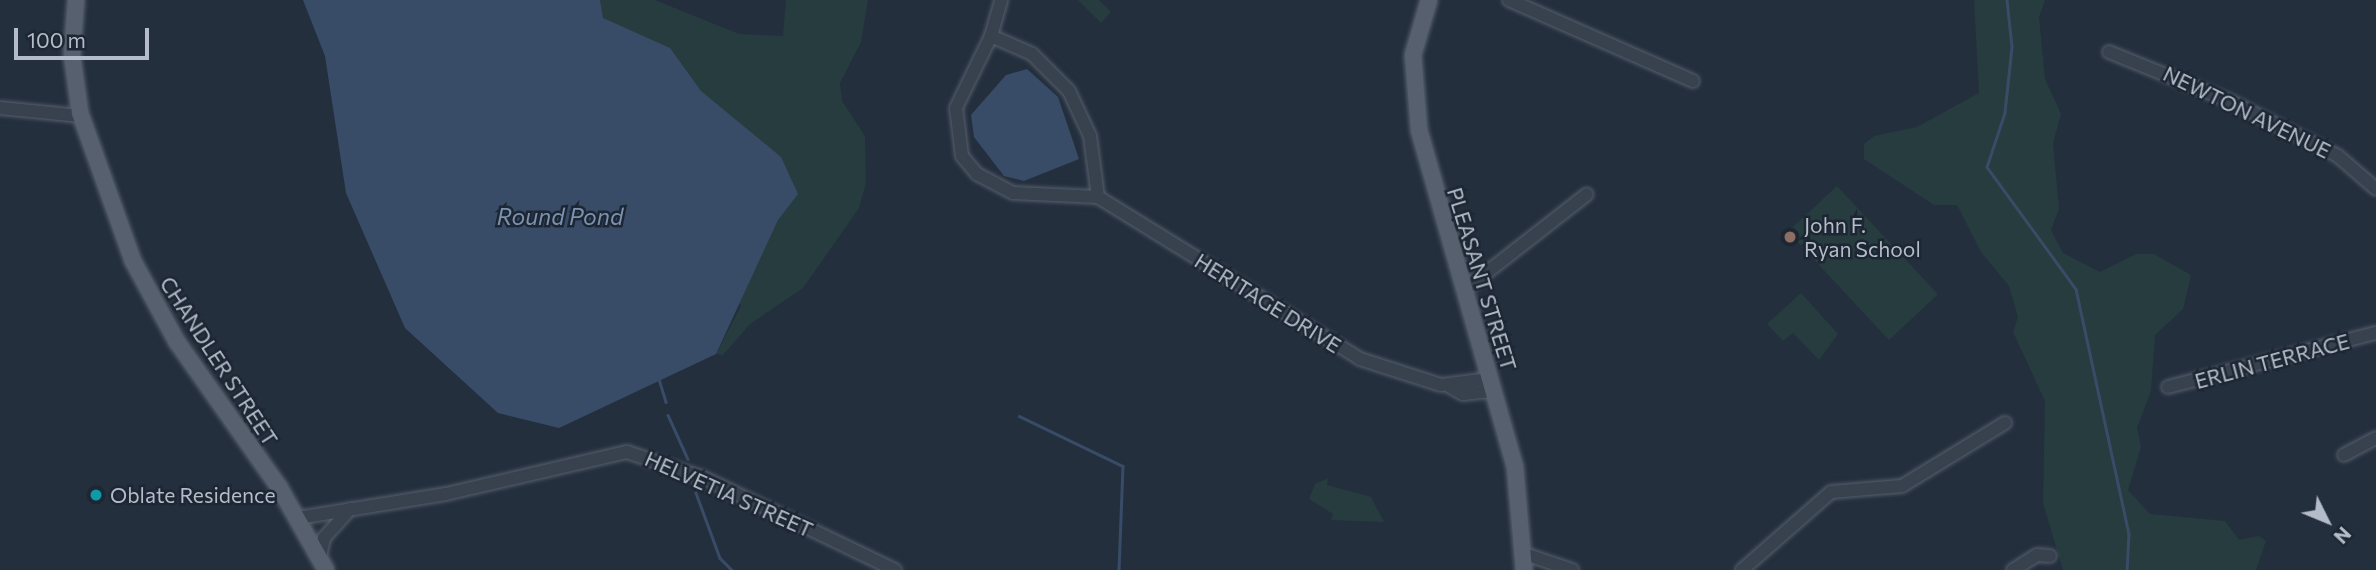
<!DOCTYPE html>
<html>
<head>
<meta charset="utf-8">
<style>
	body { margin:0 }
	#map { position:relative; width:2376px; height:570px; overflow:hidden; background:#242f3e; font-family:Commissioner,sans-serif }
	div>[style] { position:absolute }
	.green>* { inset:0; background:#263c3f; transform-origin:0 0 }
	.water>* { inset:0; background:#394c67 }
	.stream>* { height:2.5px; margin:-1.25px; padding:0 1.25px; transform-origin:1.25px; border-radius:1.25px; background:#394c67 }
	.roads { filter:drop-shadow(0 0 2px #565f6c) drop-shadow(0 0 2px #565f6c) }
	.minor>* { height:12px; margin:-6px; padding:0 6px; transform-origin:6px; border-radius:6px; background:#38414e }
	.major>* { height:16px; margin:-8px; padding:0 8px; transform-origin:8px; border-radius:8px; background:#56606e }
	.dots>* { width:19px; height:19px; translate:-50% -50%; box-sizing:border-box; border:4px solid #1d2633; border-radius:50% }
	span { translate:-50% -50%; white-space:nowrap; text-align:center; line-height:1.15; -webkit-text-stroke:5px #1d2633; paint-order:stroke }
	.street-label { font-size:21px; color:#b4bcc9 }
	.poi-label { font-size:21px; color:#b4bcc9 }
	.left { translate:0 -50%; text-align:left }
	.water-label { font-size:23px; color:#7c92b1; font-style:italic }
	.north { position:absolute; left:2292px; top:486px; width:70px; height:70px; -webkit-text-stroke:5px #1d2633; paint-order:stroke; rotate:133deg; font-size:19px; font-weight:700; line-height:28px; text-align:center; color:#b4bcc9 }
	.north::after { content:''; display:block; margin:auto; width:24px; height:32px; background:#b4bcc9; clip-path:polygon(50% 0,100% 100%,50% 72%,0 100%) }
	.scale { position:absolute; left:14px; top:28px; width:135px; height:32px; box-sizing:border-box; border:4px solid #b4bcc9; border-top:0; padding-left:9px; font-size:21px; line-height:24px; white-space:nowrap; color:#b4bcc9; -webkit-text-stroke:5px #1d2633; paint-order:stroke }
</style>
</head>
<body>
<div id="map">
	<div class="green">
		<i style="clip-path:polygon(600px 0,655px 0,739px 34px,783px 36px,786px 0,868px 0,861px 42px,840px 83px,842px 101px,865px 136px,866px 183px,859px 208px,803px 288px,750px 324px,723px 355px,716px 354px,741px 306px,603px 18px)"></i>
		<i style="clip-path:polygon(1078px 0,1099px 0,1111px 12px,1101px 23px)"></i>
		<i style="clip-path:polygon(1974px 0,2045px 0,2039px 17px,2045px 79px,2061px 114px,2053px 143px,2059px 209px,2051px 230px,2063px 253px,2100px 272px,2136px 254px,2154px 254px,2191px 275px,2183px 309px,2155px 335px,2151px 391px,2137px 428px,2141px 447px,2128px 490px,2150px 514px,2225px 521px,2239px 540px,2259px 536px,2266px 541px,2256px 570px,2063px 570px,2043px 503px,2045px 401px,2013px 332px,2018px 317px,2009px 286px,1981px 252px,1957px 205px,1934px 205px,1864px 159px,1864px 144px,1874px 136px,1917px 127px,1979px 93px)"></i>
		<i style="left:1837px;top:186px;width:148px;height:67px;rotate:47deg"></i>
		<i style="clip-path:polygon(1801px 293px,1838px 334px,1819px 360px,1793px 333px,1783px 341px,1767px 324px)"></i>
		<i style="clip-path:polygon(1328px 478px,1327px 485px,1371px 497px,1384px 522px,1331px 520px,1333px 514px,1309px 499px,1315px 484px)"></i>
	</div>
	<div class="water">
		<i style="clip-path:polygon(303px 0,600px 0,603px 18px,670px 48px,701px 91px,781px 157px,798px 194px,778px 220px,716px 354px,559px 428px,498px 413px,405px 328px,346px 193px,325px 56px)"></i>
		<i style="clip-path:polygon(1027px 69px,1058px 97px,1079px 159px,1024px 181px,1004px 176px,974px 137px,971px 115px,1006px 75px)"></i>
	</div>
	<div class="stream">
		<i style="left:2007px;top:0;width:47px;rotate:83.9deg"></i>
		<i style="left:2012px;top:47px;width:66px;rotate:96.1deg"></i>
		<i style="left:2005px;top:113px;width:57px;rotate:108.4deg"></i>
		<i style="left:1987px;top:167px;width:151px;rotate:53.9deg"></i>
		<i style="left:2076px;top:289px;width:251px;rotate:77.8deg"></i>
		<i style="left:2129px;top:534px;width:36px;rotate:93deg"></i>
		<i style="left:659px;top:379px;width:24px;rotate:73deg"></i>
		<i style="left:668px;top:415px;width:48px;rotate:65.6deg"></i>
		<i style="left:1019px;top:416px;width:115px;rotate:25.7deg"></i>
		<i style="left:1123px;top:466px;width:104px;rotate:92.2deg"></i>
		<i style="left:692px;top:482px;width:81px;rotate:69.8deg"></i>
		<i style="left:720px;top:558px;width:17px;rotate:45deg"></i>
	</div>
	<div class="roads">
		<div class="minor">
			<i style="left:1509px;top:0;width:201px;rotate:23.8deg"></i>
			<i style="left:991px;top:36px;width:37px;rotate:-74deg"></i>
			<i style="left:2109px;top:52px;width:133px;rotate:22.1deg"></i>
			<i style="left:2232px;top:102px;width:119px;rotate:27deg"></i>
			<i style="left:2338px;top:156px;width:50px;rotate:41deg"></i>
			<i style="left:0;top:108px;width:81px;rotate:5.6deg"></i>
			<i style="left:1098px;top:197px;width:85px;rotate:-177.3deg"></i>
			<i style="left:1013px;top:193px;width:41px;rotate:-152.2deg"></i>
			<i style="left:977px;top:174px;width:23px;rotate:-130deg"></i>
			<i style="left:962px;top:156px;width:48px;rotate:-97.1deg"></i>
			<i style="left:956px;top:108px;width:80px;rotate:-64.1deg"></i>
			<i style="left:991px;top:36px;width:45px;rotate:23.7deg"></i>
			<i style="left:1032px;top:54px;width:52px;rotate:45deg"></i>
			<i style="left:1069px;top:91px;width:50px;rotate:65deg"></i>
			<i style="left:1090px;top:136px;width:62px;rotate:82.5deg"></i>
			<i style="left:1098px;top:197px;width:308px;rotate:31.7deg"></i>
			<i style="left:1360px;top:359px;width:85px;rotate:17.8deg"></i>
			<i style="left:1441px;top:385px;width:49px;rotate:-7deg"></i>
			<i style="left:1463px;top:291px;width:157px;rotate:-38deg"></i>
			<i style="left:1449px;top:386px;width:16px;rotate:30deg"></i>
			<i style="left:1463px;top:394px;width:30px;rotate:-6deg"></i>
			<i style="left:2168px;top:387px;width:215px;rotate:-14.6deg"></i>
			<i style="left:2344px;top:455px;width:36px;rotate:-28deg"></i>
			<i style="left:298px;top:518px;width:150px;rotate:-9.2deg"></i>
			<i style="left:446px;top:494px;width:186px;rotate:-13.1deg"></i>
			<i style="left:627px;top:452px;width:81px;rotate:18.7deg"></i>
			<i style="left:704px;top:478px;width:212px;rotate:25.7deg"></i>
			<i style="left:1525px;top:554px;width:50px;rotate:18.8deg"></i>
			<i style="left:320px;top:557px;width:19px;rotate:-78deg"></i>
			<i style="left:324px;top:538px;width:39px;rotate:-48deg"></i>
			<i style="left:1742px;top:570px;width:118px;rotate:-41.2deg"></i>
			<i style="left:1831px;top:492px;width:71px;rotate:-4.8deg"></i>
			<i style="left:1902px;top:486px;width:121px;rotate:-31.5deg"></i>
			<i style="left:2013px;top:570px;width:28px;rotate:-32deg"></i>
			<i style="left:2037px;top:555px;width:13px;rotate:4deg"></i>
		</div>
		<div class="major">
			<i style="left:76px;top:0;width:55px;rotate:94.2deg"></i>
			<i style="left:72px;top:55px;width:59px;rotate:82.1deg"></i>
			<i style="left:80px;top:113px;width:157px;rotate:70.3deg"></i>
			<i style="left:133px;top:261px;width:92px;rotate:61.5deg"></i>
			<i style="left:177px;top:342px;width:177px;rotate:54.9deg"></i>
			<i style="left:279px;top:487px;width:95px;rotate:60.5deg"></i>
			<i style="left:1429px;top:0;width:57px;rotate:106.2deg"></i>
			<i style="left:1413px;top:55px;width:75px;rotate:85.4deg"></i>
			<i style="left:1419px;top:130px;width:350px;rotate:74.1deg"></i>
			<i style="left:1515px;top:467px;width:103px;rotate:85deg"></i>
		</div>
	</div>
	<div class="dots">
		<i style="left:1790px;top:237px;background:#8d6e63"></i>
		<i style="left:96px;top:495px;background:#0f9aa8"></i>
	</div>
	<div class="street-label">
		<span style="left:2247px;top:112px;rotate:26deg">NEWTON AVENUE</span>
		<span style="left:1482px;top:279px;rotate:73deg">PLEASANT STREET</span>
		<span style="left:1268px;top:303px;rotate:32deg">HERITAGE DRIVE</span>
		<span style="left:219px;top:361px;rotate:57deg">CHANDLER STREET</span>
		<span style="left:2272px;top:361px;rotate:-15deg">ERLIN TERRACE</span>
		<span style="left:729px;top:494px;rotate:24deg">HELVETIA STREET</span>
	</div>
	<div class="poi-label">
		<span class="left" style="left:1804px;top:237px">John F.<br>Ryan School</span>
		<span class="left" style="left:110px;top:495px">Oblate Residence</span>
	</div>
	<div class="water-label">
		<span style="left:560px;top:216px">Round Pond</span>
	</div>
	<div class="north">N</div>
	<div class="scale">100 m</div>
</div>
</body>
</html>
